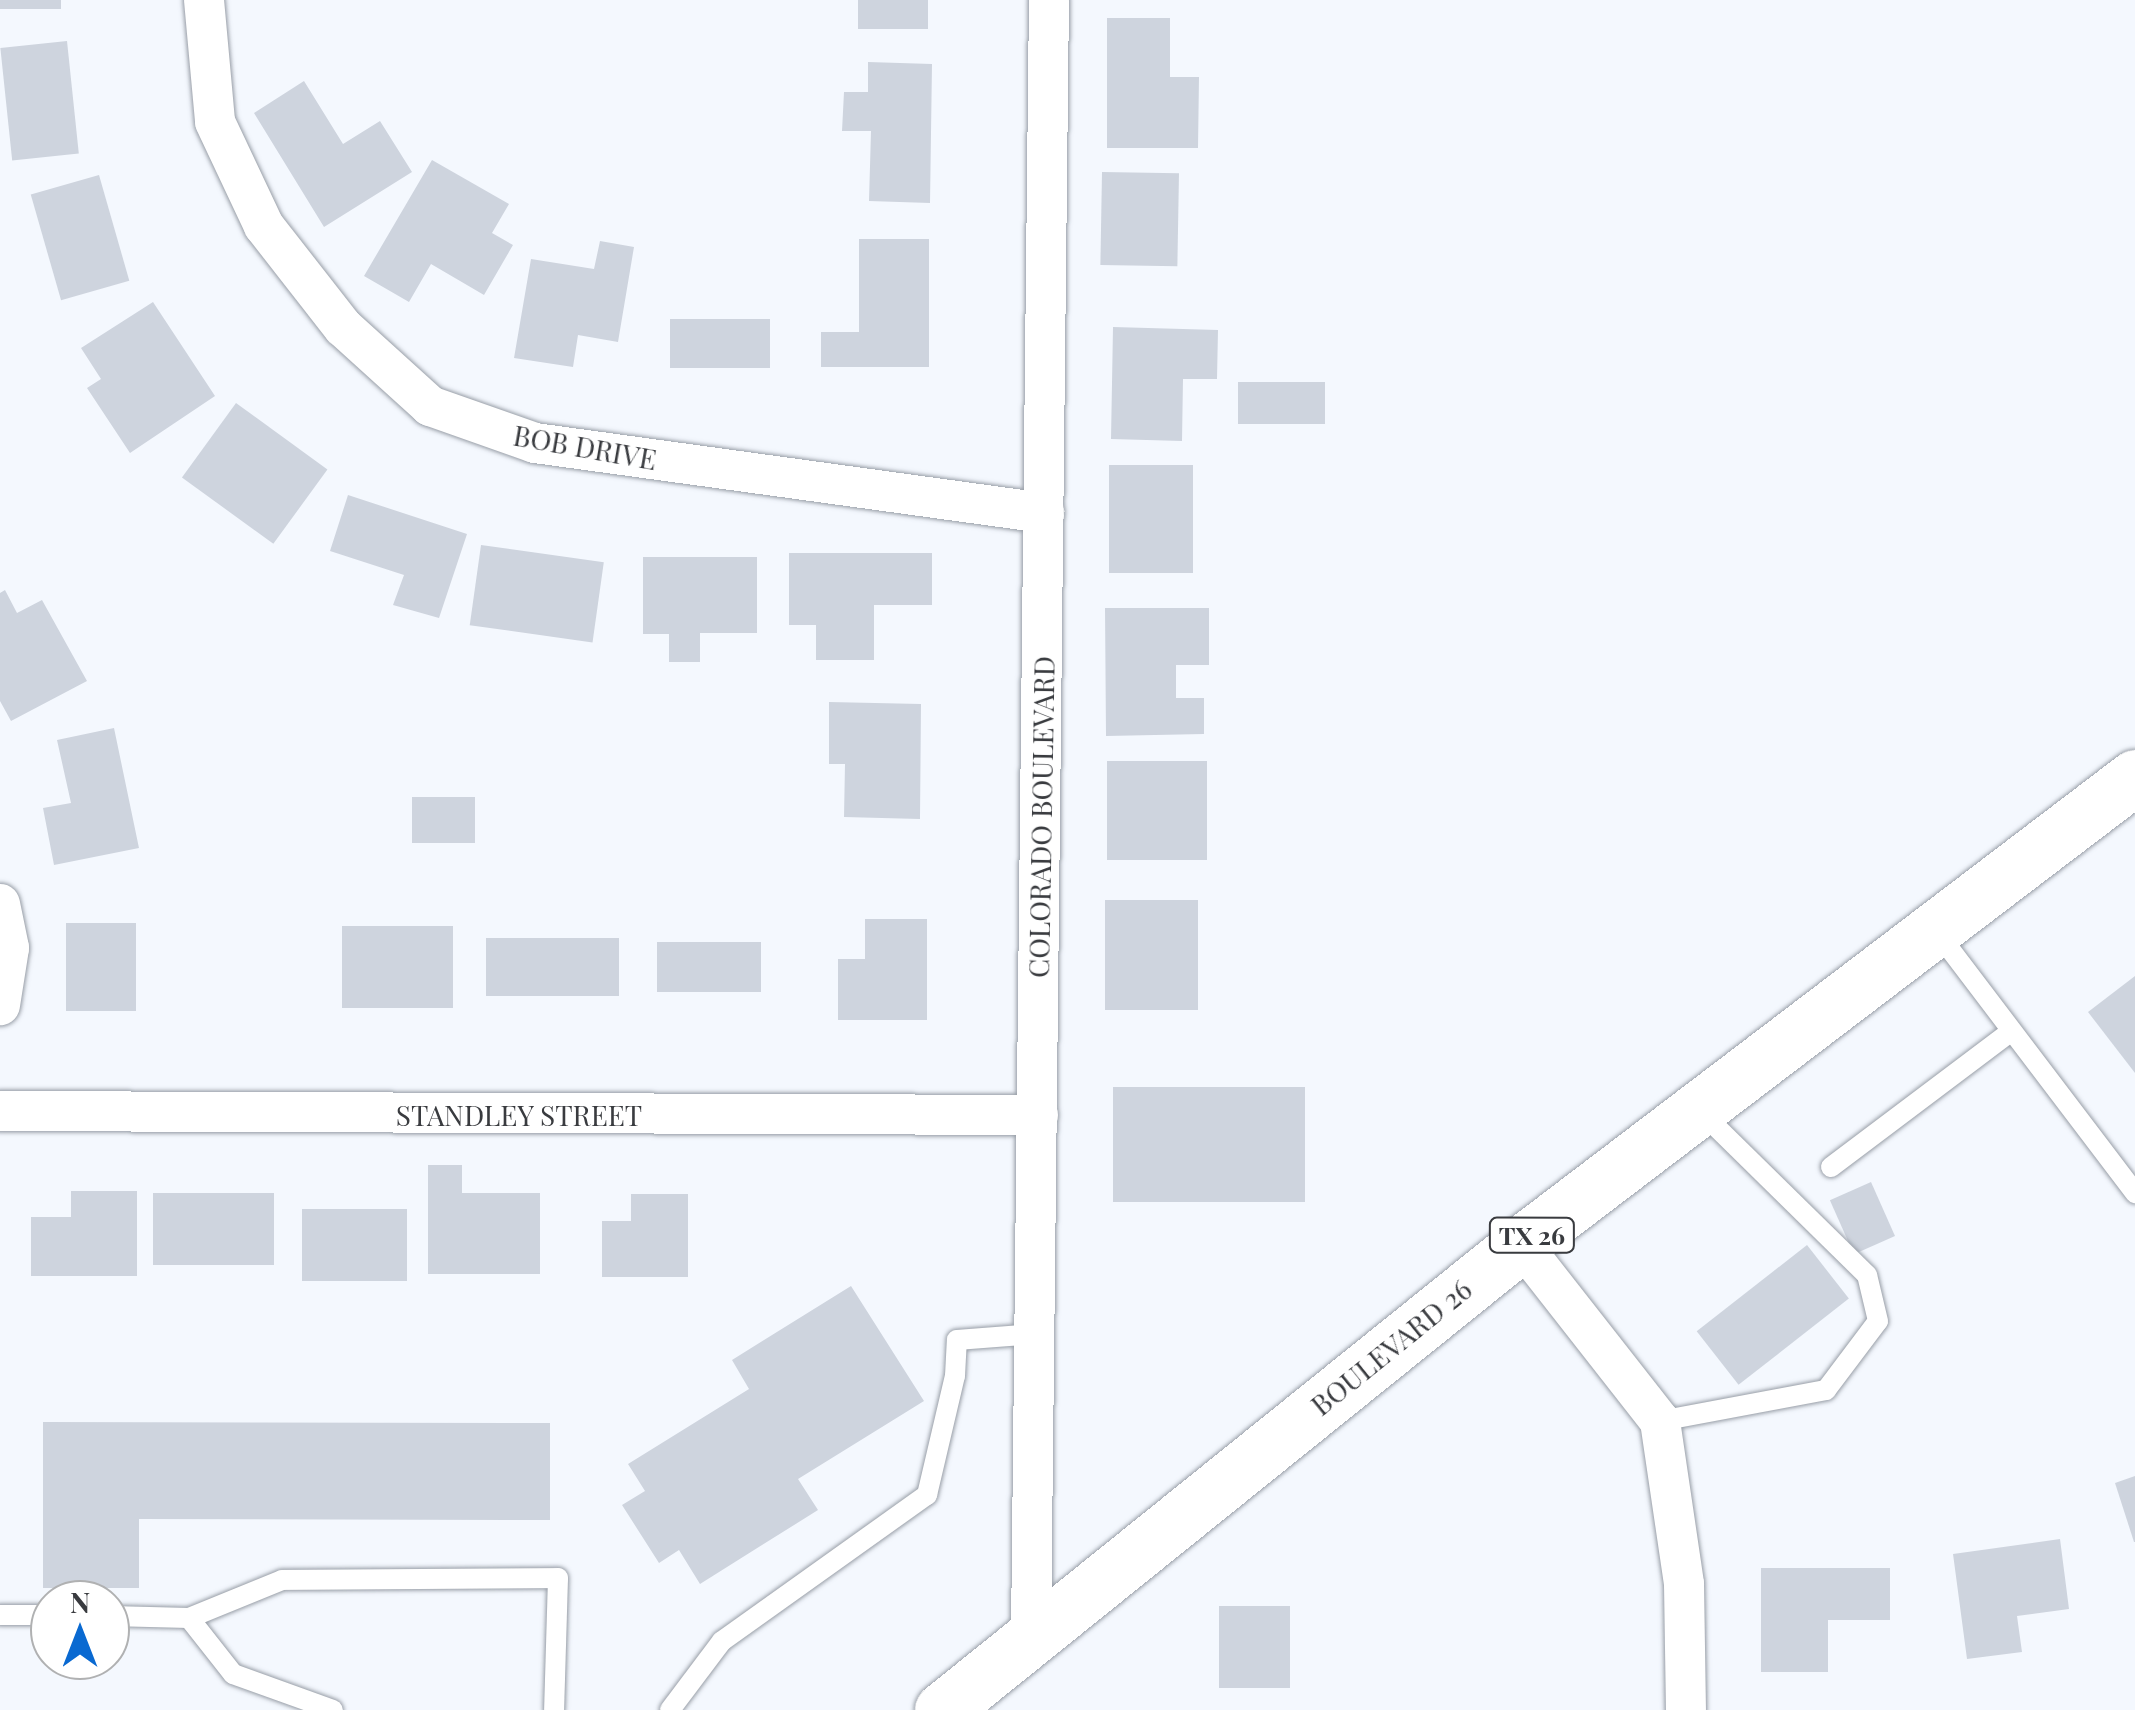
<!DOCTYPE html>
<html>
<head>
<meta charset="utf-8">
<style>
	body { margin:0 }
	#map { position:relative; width:2135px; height:1710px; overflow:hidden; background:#f4f8fe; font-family:"Playfair Display",serif }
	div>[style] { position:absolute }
	.building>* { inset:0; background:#ced4de; transform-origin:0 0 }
	.roads { filter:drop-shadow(0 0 2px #989ea7) drop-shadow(0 0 2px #989ea7) }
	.service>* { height:20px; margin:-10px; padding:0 10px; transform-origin:10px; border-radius:10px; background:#fff }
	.minor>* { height:40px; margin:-20px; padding:0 20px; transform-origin:20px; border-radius:20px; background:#fff }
	.primary>* { height:55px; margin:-27.5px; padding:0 27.5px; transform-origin:27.5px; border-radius:27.5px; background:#fff }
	span { translate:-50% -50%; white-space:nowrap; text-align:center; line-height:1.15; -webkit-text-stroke:9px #fff; paint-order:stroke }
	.shield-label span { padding:2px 8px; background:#fff; border:2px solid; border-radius:8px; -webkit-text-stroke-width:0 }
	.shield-label { font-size:25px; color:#393b3f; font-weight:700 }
	.street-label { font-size:28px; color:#393b3f }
	.north { position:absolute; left:30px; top:1580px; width:100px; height:100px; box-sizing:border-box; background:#fff; border:2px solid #b0b1b2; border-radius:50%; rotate:0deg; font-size:28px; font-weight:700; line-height:40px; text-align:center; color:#393b3f }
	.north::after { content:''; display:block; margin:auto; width:35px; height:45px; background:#0969d1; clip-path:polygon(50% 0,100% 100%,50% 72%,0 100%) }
</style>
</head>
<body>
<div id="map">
	<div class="building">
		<i style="left:0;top:0;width:61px;height:9px"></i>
		<i style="left:858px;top:0;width:70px;height:29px"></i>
		<i style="clip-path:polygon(1107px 18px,1170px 18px,1170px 77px,1199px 77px,1198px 148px,1107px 148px)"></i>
		<i style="left:67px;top:41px;width:113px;height:67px;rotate:84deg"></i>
		<i style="clip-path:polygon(868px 62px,932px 64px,930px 203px,869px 201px,871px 131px,842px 131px,844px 92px,868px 92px)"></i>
		<i style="clip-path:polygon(304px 81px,343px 144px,380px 121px,412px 172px,324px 227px,254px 113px)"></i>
		<i style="clip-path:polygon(432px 160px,509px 204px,492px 233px,513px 245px,484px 295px,431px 264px,409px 302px,364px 276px)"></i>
		<i style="left:1102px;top:172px;width:77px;height:93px;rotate:1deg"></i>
		<i style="left:99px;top:175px;width:110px;height:71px;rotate:74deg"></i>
		<i style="clip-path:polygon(859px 239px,929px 239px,929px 367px,821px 367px,821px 332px,859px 332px)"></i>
		<i style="clip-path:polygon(600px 241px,634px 247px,618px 342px,578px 335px,573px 367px,514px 358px,531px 259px,594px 269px)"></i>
		<i style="clip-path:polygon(153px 302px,215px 396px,130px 453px,87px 388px,101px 379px,81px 348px)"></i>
		<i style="left:670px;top:319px;width:100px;height:49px"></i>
		<i style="clip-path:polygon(1113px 327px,1218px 330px,1217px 379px,1183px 379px,1182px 441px,1111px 439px)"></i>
		<i style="left:1238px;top:382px;width:87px;height:42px"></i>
		<i style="left:236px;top:403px;width:113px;height:92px;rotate:36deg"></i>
		<i style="left:1109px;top:465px;width:84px;height:108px"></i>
		<i style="clip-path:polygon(348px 495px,467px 534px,439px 618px,393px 605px,404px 575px,330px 551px)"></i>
		<i style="left:481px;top:545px;width:124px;height:81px;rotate:8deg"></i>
		<i style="clip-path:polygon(789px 553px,932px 553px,932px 605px,874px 605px,874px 660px,816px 660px,816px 625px,789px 625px)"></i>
		<i style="clip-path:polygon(643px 557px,757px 557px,757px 633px,700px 633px,700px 662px,669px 662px,669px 634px,643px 634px)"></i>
		<i style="clip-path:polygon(5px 590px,17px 613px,42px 600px,87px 681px,11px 721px,0 701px,0 593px)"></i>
		<i style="clip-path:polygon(1105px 608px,1209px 608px,1209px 665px,1176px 665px,1176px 698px,1204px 698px,1204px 734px,1106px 736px)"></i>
		<i style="clip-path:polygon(829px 702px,921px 704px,920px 819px,844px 817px,845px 764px,829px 764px)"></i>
		<i style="clip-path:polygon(114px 728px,139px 848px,54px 865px,43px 808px,71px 803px,57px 740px)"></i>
		<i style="left:1107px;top:761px;width:100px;height:99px"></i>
		<i style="left:412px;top:797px;width:63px;height:46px"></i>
		<i style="left:1105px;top:900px;width:93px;height:110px"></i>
		<i style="clip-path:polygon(865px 919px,927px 919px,927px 1020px,838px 1020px,838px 959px,865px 959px)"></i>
		<i style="left:66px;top:923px;width:70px;height:88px"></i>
		<i style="left:342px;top:926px;width:111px;height:82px"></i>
		<i style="left:486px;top:938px;width:133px;height:58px"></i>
		<i style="left:657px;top:942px;width:104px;height:50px"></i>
		<i style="clip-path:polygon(2135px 976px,2135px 1073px,2088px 1012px)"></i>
		<i style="left:1113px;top:1087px;width:192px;height:115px"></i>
		<i style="clip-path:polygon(428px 1165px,462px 1165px,462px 1193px,540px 1193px,540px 1274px,428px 1274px)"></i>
		<i style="left:1871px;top:1182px;width:59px;height:45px;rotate:66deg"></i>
		<i style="clip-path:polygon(71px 1191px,137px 1191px,137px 1276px,31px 1276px,31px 1217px,71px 1217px)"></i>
		<i style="left:153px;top:1193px;width:121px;height:72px"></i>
		<i style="clip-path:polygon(631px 1194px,688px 1194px,688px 1277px,602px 1277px,602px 1221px,631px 1221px)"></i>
		<i style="left:302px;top:1209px;width:105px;height:72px"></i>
		<i style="left:1807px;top:1245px;width:68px;height:140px;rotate:52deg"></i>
		<i style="clip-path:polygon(851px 1286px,924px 1401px,798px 1479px,818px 1510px,700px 1584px,679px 1550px,659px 1563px,622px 1505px,645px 1491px,628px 1464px,749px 1389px,732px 1360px)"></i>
		<i style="clip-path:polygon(43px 1422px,550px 1423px,550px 1520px,139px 1519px,139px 1588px,43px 1588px)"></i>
		<i style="clip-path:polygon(2135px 1476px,2135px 1542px,2134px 1542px,2115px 1483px)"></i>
		<i style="clip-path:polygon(2060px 1539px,2069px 1609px,2017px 1616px,2022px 1652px,1967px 1659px,1953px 1554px)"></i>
		<i style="clip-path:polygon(1761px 1568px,1890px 1568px,1890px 1620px,1828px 1620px,1828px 1672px,1761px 1672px)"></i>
		<i style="left:1219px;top:1606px;width:71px;height:82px"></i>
	</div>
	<div class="roads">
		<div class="service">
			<i style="left:1937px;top:932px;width:328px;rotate:52.8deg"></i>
			<i style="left:1831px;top:1167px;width:224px;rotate:-37deg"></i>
			<i style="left:1660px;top:1421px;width:169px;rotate:-10.6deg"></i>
			<i style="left:1826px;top:1390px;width:86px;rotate:-53deg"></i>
			<i style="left:1878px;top:1321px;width:47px;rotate:-103.4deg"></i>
			<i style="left:1867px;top:1275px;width:235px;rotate:-135.5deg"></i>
			<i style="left:0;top:1615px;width:50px"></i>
			<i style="left:110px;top:1616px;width:79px;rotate:1.5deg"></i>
			<i style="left:189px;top:1618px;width:100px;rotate:-22.2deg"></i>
			<i style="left:282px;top:1580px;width:276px;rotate:-0.4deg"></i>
			<i style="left:558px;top:1578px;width:132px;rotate:91.7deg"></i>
			<i style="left:189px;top:1618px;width:71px;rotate:51.8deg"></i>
			<i style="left:233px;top:1674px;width:106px;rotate:19.8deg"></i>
			<i style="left:670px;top:1710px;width:86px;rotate:-53deg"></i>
			<i style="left:722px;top:1641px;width:252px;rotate:-35.5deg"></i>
			<i style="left:927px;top:1495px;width:122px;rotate:-76.8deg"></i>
			<i style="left:955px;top:1376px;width:36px;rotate:-87deg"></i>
			<i style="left:957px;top:1340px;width:78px;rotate:-4.4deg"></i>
		</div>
		<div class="minor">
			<i style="left:204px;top:0;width:122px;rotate:84.8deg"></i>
			<i style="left:215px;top:122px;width:115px;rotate:64.8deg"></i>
			<i style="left:264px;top:226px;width:128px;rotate:52deg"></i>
			<i style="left:343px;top:327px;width:118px;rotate:42.2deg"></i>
			<i style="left:430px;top:406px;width:111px;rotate:19.4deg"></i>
			<i style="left:535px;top:443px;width:514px;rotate:7.83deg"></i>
			<i style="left:0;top:904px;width:45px;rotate:78.4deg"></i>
			<i style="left:9px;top:948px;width:58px;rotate:99deg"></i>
			<i style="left:0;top:1111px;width:1038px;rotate:0.22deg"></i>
			<i style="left:1521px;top:1244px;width:225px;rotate:51.9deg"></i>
			<i style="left:1660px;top:1421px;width:165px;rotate:81.6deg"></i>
			<i style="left:1684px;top:1584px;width:126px;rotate:89.1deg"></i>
			<i style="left:1031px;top:1634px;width:1634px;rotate:-89.37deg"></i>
		</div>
		<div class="primary">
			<i style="left:942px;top:1710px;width:743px;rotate:-38.83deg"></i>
			<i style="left:1521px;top:1244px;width:771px;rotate:-37.26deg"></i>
		</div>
	</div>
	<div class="shield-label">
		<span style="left:1532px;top:1235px">TX 26</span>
	</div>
	<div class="street-label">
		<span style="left:585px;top:447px;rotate:10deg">BOB DRIVE</span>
		<span style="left:1041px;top:817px;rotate:-89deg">COLORADO BOULEVARD</span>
		<span style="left:519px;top:1115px">STANDLEY STREET</span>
		<span style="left:1391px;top:1347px;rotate:-39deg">BOULEVARD 26</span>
	</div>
	<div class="north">N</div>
</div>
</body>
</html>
